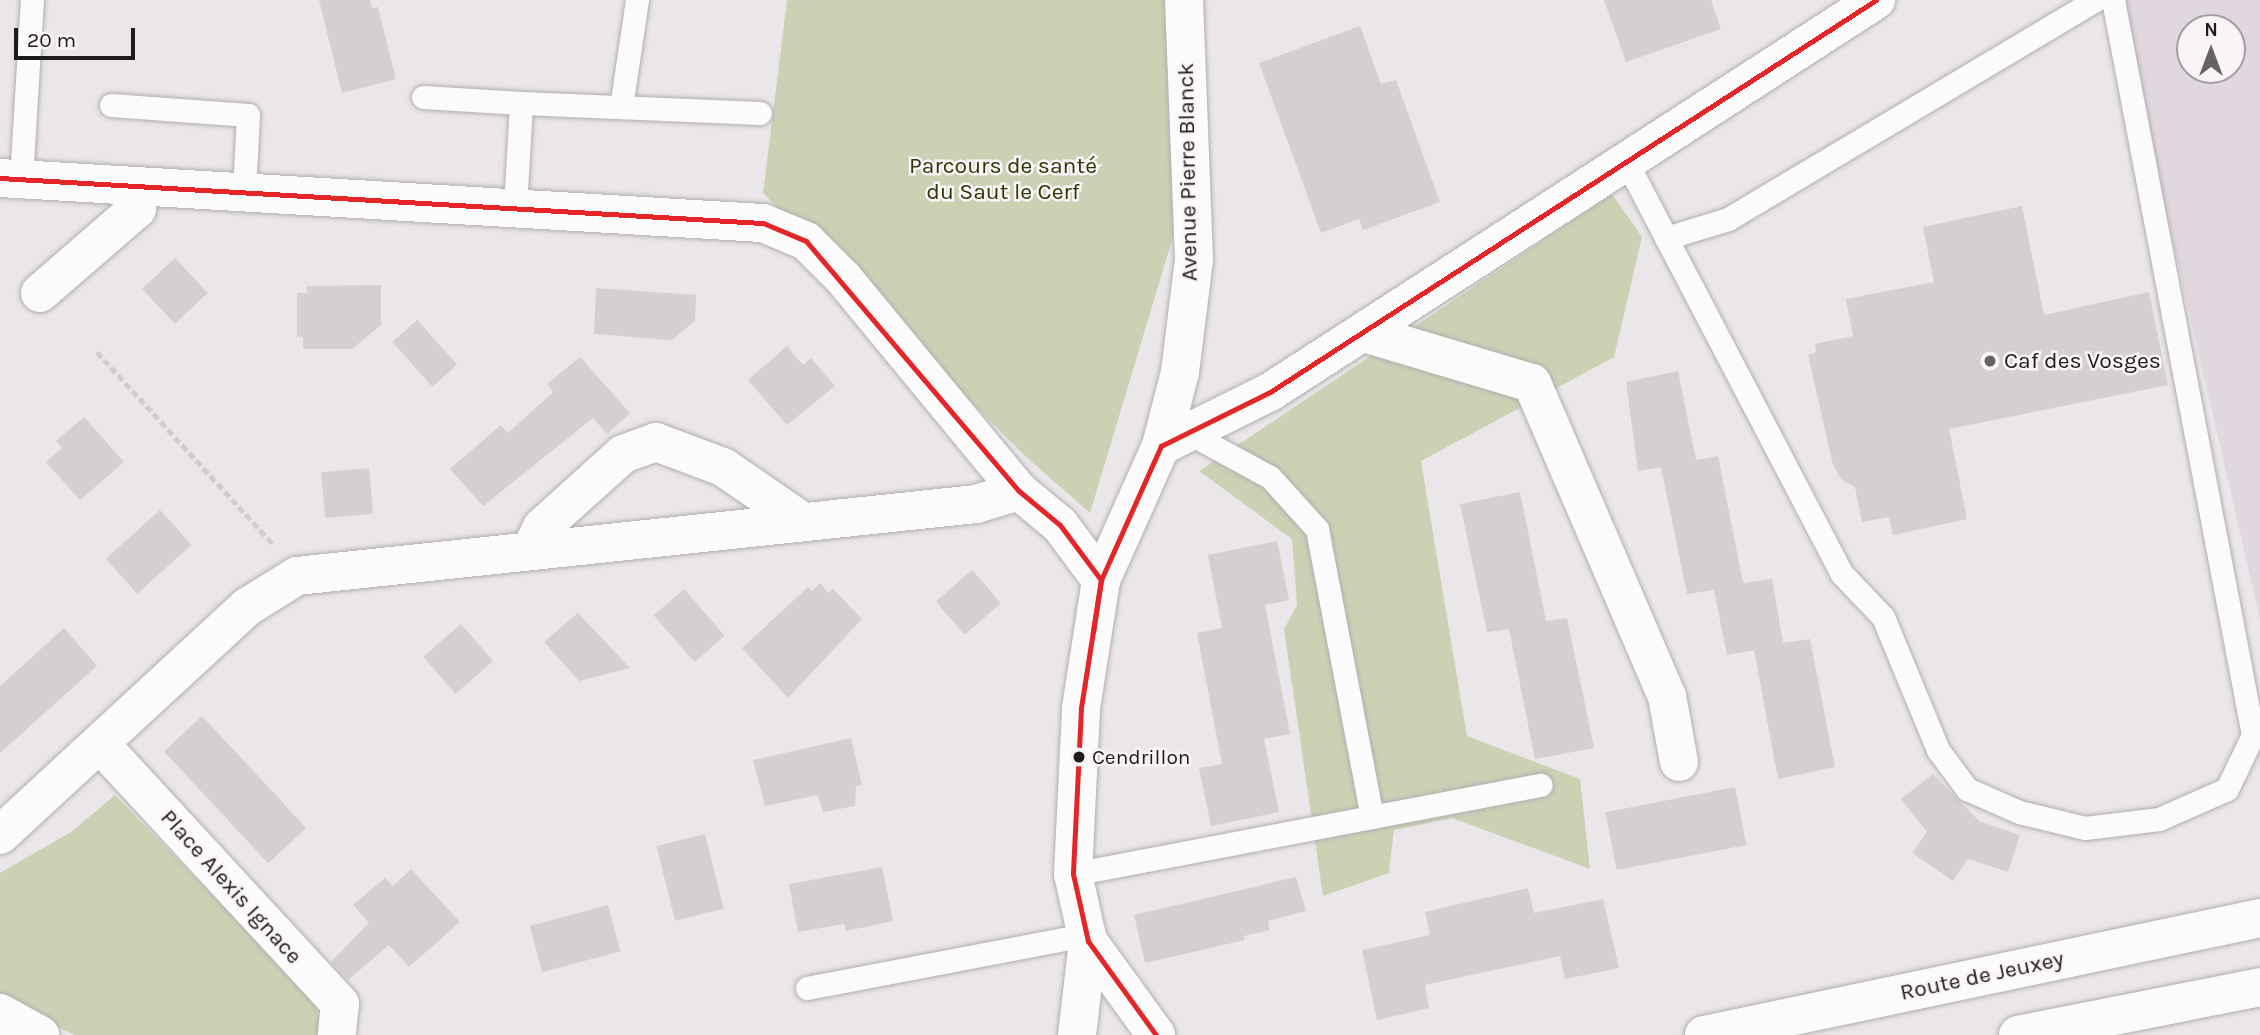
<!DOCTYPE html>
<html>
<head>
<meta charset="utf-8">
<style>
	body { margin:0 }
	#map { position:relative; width:2260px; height:1035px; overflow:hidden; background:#ebe6e9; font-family:Karla,sans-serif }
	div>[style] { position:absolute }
	.built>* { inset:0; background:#e1d7de }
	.green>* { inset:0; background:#cbd2b4 }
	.building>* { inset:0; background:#d3cfd2; transform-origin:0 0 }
	.path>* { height:4.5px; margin-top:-2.25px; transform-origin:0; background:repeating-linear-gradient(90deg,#cfcecf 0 7px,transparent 0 10.5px) }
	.roads { filter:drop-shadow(0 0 2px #b2aeb0) drop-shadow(0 0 2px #b2aeb0) }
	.lane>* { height:23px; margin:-11.5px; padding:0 11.5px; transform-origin:11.5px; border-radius:11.5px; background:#fcfbfc }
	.street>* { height:38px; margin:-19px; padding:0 19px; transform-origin:19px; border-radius:19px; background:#fcfbfc }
	.secondary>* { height:38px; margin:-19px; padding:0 19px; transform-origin:19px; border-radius:19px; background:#fcfbfc }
	.primary>* { height:38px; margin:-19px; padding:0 19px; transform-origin:19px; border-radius:19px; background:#fcfbfc }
	.bus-1>* { height:5px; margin:-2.5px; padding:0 2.5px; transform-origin:2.5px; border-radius:2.5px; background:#e52629 }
	.dots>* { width:19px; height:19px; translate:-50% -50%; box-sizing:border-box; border:4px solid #faf3f8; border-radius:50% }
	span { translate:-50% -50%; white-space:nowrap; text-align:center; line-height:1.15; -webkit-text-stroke:5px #faf3f8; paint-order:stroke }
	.bus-label { font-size:21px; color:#1e1c1d }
	.left { translate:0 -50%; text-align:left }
	.park-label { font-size:23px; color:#2d3800 }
	.street-label { font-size:23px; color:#1e1c1d }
	.poi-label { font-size:23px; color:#1e1c1d }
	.north { position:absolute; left:2176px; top:14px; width:70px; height:70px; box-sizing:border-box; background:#faf3f8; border:2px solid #a29da0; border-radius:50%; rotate:0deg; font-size:19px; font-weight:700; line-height:28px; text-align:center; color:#1e1c1d }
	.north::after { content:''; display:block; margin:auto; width:24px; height:32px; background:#666364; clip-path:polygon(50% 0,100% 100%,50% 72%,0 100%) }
	.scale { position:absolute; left:14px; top:28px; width:121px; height:32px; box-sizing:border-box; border:4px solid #1e1c1d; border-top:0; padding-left:9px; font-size:21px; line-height:24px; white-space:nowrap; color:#1e1c1d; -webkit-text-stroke:5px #faf3f8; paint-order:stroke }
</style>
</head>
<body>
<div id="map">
	<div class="built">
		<i style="clip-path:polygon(evenodd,2117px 0,2260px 0,2260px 619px,2117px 0,2190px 28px,2232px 28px,2232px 70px,2190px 70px,2190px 28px)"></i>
	</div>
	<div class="green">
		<i style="clip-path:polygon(787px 0,1168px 0,1184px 200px,1090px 513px,1024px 455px,763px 193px)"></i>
		<i style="clip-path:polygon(1612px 194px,1642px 237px,1614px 357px,1421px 461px,1467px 736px,1580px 779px,1590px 869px,1452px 818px,1394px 830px,1389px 873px,1323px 896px,1284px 629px,1297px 605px,1292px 539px,1199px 471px)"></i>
		<i style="clip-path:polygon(115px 795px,314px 1000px,322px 1035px,75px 1035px,0 1000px,0 873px,71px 832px)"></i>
	</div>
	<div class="building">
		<i style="clip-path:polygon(319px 0,370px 0,372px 8px,378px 7px,396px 79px,342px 93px)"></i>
		<i style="clip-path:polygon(1604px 0,1711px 0,1721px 29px,1626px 62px)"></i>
		<i style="clip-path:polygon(1360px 26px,1381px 84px,1396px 80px,1440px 202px,1363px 230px,1359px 219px,1321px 233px,1259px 63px)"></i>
		<i style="clip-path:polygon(2022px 206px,2044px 315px,2149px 292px,2168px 385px,1949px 429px,1967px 519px,1893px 535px,1889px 517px,1862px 522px,1855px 487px,1841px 479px,1833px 465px,1808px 355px,1816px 352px,1815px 344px,1853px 336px,1846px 299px,1934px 282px,1923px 227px)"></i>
		<i style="left:175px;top:258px;width:48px;height:45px;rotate:47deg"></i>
		<i style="clip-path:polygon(381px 285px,381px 325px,352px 349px,303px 349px,303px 336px,297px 337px,297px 293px,307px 293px,307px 286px)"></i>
		<i style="clip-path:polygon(596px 288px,696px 295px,695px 321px,672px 340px,594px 334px)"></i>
		<i style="left:417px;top:320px;width:60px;height:33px;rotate:48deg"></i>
		<i style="clip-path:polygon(787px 346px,803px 365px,811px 358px,835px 386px,787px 425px,748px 380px)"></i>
		<i style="clip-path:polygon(580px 357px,630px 413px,607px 434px,593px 418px,483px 506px,450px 469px,501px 425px,508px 433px,553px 392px,547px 384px)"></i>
		<i style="clip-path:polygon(1678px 371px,1696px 460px,1718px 456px,1743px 583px,1772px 579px,1783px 643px,1810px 639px,1835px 767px,1778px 779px,1754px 650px,1727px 655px,1714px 590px,1687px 594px,1661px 467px,1638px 471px,1626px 382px)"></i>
		<i style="clip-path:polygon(84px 417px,124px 462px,80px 500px,46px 462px,62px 448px,56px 441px)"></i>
		<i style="left:369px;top:468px;width:46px;height:48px;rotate:85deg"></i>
		<i style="clip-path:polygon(1520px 492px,1546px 621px,1567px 618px,1594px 748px,1535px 759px,1509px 629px,1487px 632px,1460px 504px)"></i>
		<i style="left:160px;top:510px;width:47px;height:73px;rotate:48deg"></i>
		<i style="clip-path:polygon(1277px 541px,1289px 600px,1265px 605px,1290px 734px,1264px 739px,1279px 812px,1211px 826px,1199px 768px,1222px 764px,1197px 633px,1222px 628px,1208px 555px)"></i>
		<i style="left:972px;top:570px;width:44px;height:48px;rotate:49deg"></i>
		<i style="clip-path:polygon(820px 583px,828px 593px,833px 589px,862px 619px,788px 698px,742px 648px,808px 587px,812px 591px)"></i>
		<i style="left:684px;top:589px;width:62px;height:40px;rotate:49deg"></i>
		<i style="clip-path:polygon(578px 613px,630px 668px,579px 681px,544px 642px)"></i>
		<i style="left:461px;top:624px;width:49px;height:50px;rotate:49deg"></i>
		<i style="clip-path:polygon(64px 628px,97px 666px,0 753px,0 686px)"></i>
		<i style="left:202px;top:716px;width:153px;height:52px;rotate:47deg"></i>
		<i style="clip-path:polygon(851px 738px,862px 785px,856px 786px,855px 806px,823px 812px,818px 795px,765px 806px,753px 760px)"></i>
		<i style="clip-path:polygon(1933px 774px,1979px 821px,2020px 835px,2008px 872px,1968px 859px,1953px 881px,1912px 853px,1927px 832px,1901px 799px)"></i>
		<i style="left:1735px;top:787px;width:59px;height:132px;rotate:79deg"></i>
		<i style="left:705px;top:834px;width:77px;height:50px;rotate:76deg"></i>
		<i style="clip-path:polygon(882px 867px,893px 921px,846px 931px,844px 924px,798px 932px,789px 884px)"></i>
		<i style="clip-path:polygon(411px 869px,460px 922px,409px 967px,389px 945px,348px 980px,331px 962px,369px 923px,353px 905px,385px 878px,393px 886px)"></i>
		<i style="clip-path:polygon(1296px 877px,1306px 911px,1268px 921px,1270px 930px,1244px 936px,1245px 940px,1145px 963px,1134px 915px)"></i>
		<i style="clip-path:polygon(1528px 888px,1534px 913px,1603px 899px,1619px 968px,1565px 979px,1560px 956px,1425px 985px,1429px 1008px,1377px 1020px,1362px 950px,1430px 935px,1425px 912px)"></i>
		<i style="left:608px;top:905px;width:48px;height:81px;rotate:75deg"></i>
	</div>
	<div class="path">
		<i style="left:97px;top:352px;width:262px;rotate:47.5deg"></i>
	</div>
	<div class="roads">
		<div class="lane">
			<i style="left:423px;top:97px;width:98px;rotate:3.5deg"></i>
			<i style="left:111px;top:105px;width:137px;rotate:4.2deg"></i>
			<i style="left:248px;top:115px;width:77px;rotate:93deg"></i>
			<i style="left:621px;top:107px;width:108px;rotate:-81.5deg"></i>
			<i style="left:1627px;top:163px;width:464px;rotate:62.4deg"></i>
			<i style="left:1842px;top:574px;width:59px;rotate:46.4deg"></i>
			<i style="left:1883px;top:617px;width:144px;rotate:67.5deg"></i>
			<i style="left:1938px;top:750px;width:49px;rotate:53.4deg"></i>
			<i style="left:1967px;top:789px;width:57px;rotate:23.9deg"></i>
			<i style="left:2019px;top:812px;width:68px;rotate:13.6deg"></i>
			<i style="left:2085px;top:828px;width:75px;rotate:-6.9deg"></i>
			<i style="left:2159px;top:819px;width:74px;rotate:-23.8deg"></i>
			<i style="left:2227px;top:789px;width:60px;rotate:-64.3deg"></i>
			<i style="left:2253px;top:735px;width:748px;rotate:-100.78deg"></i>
			<i style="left:21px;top:179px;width:179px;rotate:-86.5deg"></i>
			<i style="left:515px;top:208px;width:105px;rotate:-86.7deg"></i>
			<i style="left:521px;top:103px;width:239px;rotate:2.4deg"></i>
			<i style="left:1666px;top:238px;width:65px;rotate:-17deg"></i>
			<i style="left:1728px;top:219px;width:427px;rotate:-30.8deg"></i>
			<i style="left:1187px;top:432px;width:94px;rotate:28.5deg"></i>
			<i style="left:1270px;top:477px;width:70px;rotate:47.9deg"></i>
			<i style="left:1317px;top:529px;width:293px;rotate:79.2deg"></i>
			<i style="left:1073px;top:874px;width:476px;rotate:-10.8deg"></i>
			<i style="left:807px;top:988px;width:284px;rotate:-10.8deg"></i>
		</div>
		<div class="street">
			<i style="left:0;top:178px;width:764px;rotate:3.38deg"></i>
			<i style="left:763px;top:223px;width:47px;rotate:22.7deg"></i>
			<i style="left:806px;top:241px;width:54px;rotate:45deg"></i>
			<i style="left:844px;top:279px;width:275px;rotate:50.5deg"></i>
			<i style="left:1019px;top:491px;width:53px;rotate:39.7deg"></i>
			<i style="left:1060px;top:525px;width:69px;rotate:53.3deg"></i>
			<i style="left:40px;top:293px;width:128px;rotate:-40.9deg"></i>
			<i style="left:137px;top:209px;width:23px;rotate:-85deg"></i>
			<i style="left:1364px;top:333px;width:175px;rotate:16.6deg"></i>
			<i style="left:1532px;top:383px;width:341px;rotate:66.7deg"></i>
			<i style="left:1667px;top:696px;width:67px;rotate:79.7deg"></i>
			<i style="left:1161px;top:446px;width:122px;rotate:-26.4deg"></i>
			<i style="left:1270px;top:392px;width:722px;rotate:-32.9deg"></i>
			<i style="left:531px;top:549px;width:25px;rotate:-63deg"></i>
			<i style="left:542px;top:527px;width:109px;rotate:-42deg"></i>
			<i style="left:623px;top:454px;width:35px;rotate:-20deg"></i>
			<i style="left:656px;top:442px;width:72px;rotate:20.5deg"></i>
			<i style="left:723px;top:467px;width:97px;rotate:34.5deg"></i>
			<i style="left:102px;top:746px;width:351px;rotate:47.3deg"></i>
			<i style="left:340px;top:1004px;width:31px;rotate:96deg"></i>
			<i style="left:0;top:835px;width:336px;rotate:-42.7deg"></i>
			<i style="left:247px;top:607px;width:59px;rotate:-31.8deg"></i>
			<i style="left:297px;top:576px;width:683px;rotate:-6.05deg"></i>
			<i style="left:976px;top:504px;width:45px;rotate:-16.8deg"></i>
			<i style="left:0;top:1013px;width:46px;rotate:28.8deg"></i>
		</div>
		<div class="secondary">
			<i style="left:1088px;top:941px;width:116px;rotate:54.1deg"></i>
			<i style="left:1077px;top:1035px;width:95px;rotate:-83.3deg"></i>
			<i style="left:1088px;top:941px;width:69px;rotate:-102.6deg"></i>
			<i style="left:1073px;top:874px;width:166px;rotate:-87.2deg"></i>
			<i style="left:1081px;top:708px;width:130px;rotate:-81.1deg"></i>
			<i style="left:1101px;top:580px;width:147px;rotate:-65.9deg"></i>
			<i style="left:1161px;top:446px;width:76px;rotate:-75.6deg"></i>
			<i style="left:1180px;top:372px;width:113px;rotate:-82.9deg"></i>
			<i style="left:1194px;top:260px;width:260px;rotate:-92.2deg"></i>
		</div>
		<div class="primary">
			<i style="left:1704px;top:1035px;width:568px;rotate:-11.88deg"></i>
			<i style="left:2018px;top:1035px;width:247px;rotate:-11.2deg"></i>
		</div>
	</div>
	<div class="bus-1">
		<i style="left:0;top:178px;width:764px;rotate:3.38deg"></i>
		<i style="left:763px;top:223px;width:47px;rotate:22.7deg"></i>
		<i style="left:806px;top:241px;width:328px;rotate:49.6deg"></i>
		<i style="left:1019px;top:491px;width:53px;rotate:39.7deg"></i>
		<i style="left:1060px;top:525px;width:69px;rotate:53.3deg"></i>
		<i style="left:1101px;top:580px;width:130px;rotate:98.9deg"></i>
		<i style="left:1081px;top:708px;width:166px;rotate:92.8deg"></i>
		<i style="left:1073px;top:874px;width:69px;rotate:77.4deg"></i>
		<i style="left:1088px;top:941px;width:116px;rotate:54.1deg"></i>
		<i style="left:1093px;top:632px;width:53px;rotate:-81.3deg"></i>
		<i style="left:1101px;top:580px;width:147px;rotate:-65.9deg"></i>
		<i style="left:1161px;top:446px;width:122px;rotate:-26.4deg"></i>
		<i style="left:1270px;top:392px;width:722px;rotate:-32.9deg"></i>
	</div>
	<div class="dots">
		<i style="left:1990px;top:361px;background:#666364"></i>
		<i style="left:1079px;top:757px;background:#1e1c1d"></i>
	</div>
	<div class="bus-label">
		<span class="left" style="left:1092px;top:757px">Cendrillon</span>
	</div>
	<div class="park-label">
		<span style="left:1003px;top:179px">Parcours de santé<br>du Saut le Cerf</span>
	</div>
	<div class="street-label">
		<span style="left:1188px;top:172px;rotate:-91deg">Avenue Pierre Blanck</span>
		<span style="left:231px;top:887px;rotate:48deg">Place Alexis Ignace</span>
		<span style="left:1982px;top:976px;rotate:-12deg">Route de Jeuxey</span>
	</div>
	<div class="poi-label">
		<span class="left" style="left:2004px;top:361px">Caf des Vosges</span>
	</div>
	<div class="north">N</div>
	<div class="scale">20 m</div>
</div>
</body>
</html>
